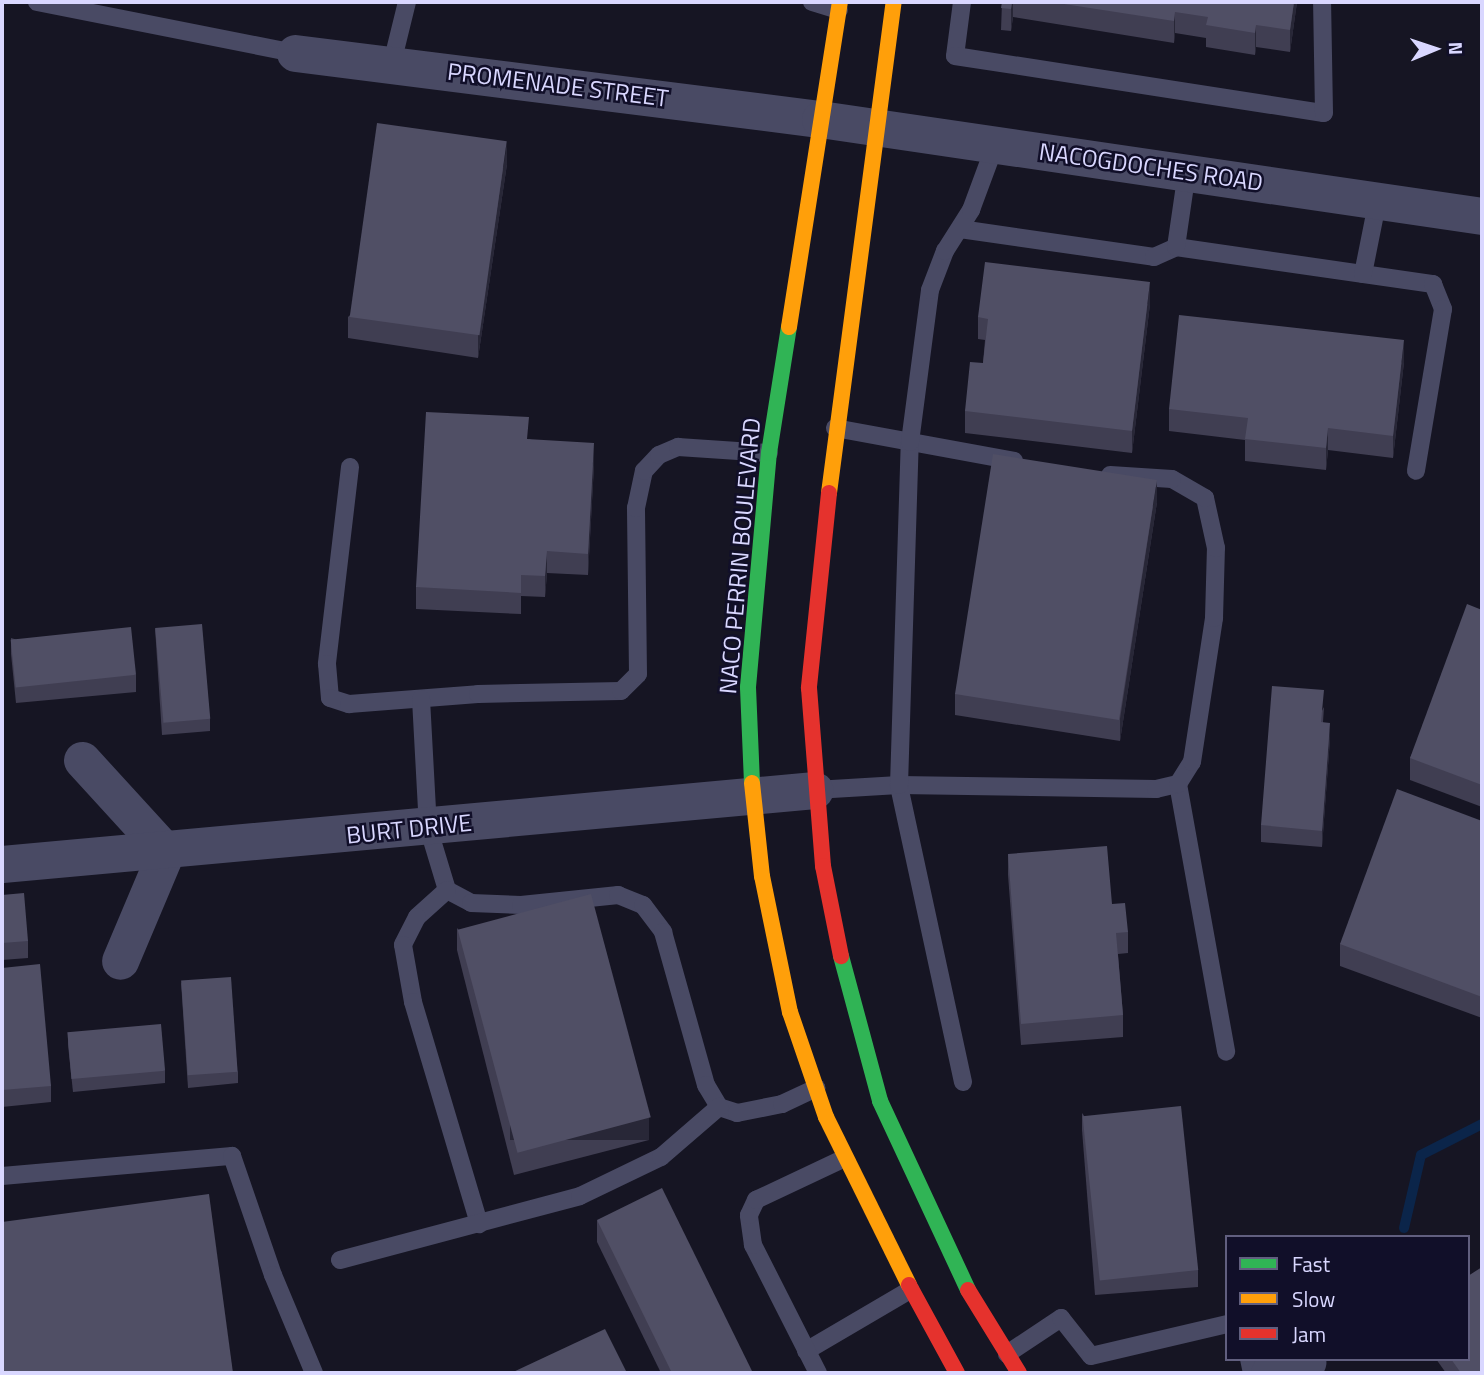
<!DOCTYPE html>
<html>
<head>
<meta charset="utf-8">
<style>
	body { margin:0 }
	#map { position:relative; width:1484px; height:1375px; overflow:hidden; background:#161523; font-family:"Titillium Web",sans-serif }
	div>[style] { position:absolute }
	.stream>* { height:10px; margin:-5px; padding:0 5px; transform-origin:5px; border-radius:5px; background:#0b254a }
	.lane>* { height:18px; margin:-9px; padding:0 9px; transform-origin:9px; border-radius:9px; background:#494a64 }
	.street>* { height:37px; margin:-18.5px; padding:0 18.5px; transform-origin:18.5px; border-radius:18.5px; background:#494a64 }
	.fast>* { height:16px; margin:-8px; padding:0 8px; transform-origin:8px; border-radius:8px; background:#30b455 }
	.slow>* { height:16px; margin:-8px; padding:0 8px; transform-origin:8px; border-radius:8px; background:#ff9f0a }
	.jam>* { height:16px; margin:-8px; padding:0 8px; transform-origin:8px; border-radius:8px; background:#e5322d }
	.wall>* { inset:0; background:#403e52 }
	.shaded-wall>* { inset:0; background:#282737; transform-origin:0 0 }
	.building>* { inset:0; background:#504f65; transform-origin:0 0 }
	span { translate:-50% -50%; white-space:nowrap; text-align:center; line-height:1.15; -webkit-text-stroke:5px #110f29; paint-order:stroke }
	.street-label { font-size:24px; color:#d9d7ff }
	.frame { position:absolute; inset:0; border:4px solid #d9d7ff; pointer-events:none }
	.legend { position:absolute; left:1225px; top:1235px; width:245px; height:126px; box-sizing:border-box; background:#110f29; border:2px solid #615f7f; margin:0; padding:9px 12px; list-style:none; font-size:21px; color:#d9d7ff }
	.legend li { display:flex; align-items:center; gap:14px; height:35px }
	.legend b { width:35px; border:2px solid #615f7f }
	.north { position:absolute; left:1400px; top:14px; width:70px; height:70px; -webkit-text-stroke:5px #110f29; paint-order:stroke; rotate:88deg; font-size:19px; font-weight:700; line-height:28px; text-align:center; color:#d9d7ff }
	.north::after { content:''; display:block; margin:auto; width:24px; height:32px; background:#d9d7ff; clip-path:polygon(50% 0,100% 100%,50% 72%,0 100%) }
</style>
</head>
<body>
<div id="map">
	<div class="stream">
		<i style="left:1404px;top:1228px;width:75px;rotate:-76.9deg"></i>
		<i style="left:1421px;top:1155px;width:68px;rotate:-26.9deg"></i>
	</div>
	<div class="lane">
		<i style="left:37px;top:2px;width:263px;rotate:11.2deg"></i>
		<i style="left:812px;top:2px;width:28px;rotate:17deg"></i>
		<i style="left:962px;top:2px;width:54px;rotate:97.4deg"></i>
		<i style="left:955px;top:56px;width:373px;rotate:8.8deg"></i>
		<i style="left:1324px;top:113px;width:111px;rotate:-91deg"></i>
		<i style="left:392px;top:63px;width:63px;rotate:-76.2deg"></i>
		<i style="left:960px;top:229px;width:196px;rotate:8.2deg"></i>
		<i style="left:1154px;top:257px;width:24px;rotate:-24deg"></i>
		<i style="left:1176px;top:247px;width:260px;rotate:8.2deg"></i>
		<i style="left:1433px;top:284px;width:27px;rotate:68deg"></i>
		<i style="left:1443px;top:309px;width:164px;rotate:99.5deg"></i>
		<i style="left:1176px;top:247px;width:76px;rotate:-81.7deg"></i>
		<i style="left:1363px;top:274px;width:76px;rotate:-78.7deg"></i>
		<i style="left:835px;top:428px;width:182px;rotate:10.4deg"></i>
		<i style="left:350px;top:467px;width:198px;rotate:96.7deg"></i>
		<i style="left:327px;top:664px;width:34px;rotate:85deg"></i>
		<i style="left:330px;top:698px;width:20px;rotate:18deg"></i>
		<i style="left:349px;top:704px;width:129px;rotate:-4.4deg"></i>
		<i style="left:478px;top:694px;width:143px;rotate:-1.2deg"></i>
		<i style="left:621px;top:691px;width:24px;rotate:-45deg"></i>
		<i style="left:638px;top:674px;width:166px;rotate:-90.7deg"></i>
		<i style="left:636px;top:508px;width:38px;rotate:-78deg"></i>
		<i style="left:644px;top:471px;width:22px;rotate:-47deg"></i>
		<i style="left:659px;top:455px;width:21px;rotate:-23deg"></i>
		<i style="left:678px;top:447px;width:91px;rotate:3.8deg"></i>
		<i style="left:421px;top:699px;width:128px;rotate:86.9deg"></i>
		<i style="left:428px;top:827px;width:66px;rotate:73.2deg"></i>
		<i style="left:447px;top:890px;width:27px;rotate:28deg"></i>
		<i style="left:471px;top:903px;width:50px;rotate:2.3deg"></i>
		<i style="left:521px;top:905px;width:98px;rotate:-5.9deg"></i>
		<i style="left:618px;top:895px;width:27px;rotate:22deg"></i>
		<i style="left:643px;top:905px;width:34px;rotate:53deg"></i>
		<i style="left:663px;top:932px;width:159px;rotate:74.3deg"></i>
		<i style="left:706px;top:1085px;width:26px;rotate:59deg"></i>
		<i style="left:719px;top:1107px;width:19px;rotate:18deg"></i>
		<i style="left:737px;top:1113px;width:46px;rotate:-11.3deg"></i>
		<i style="left:782px;top:1104px;width:38px;rotate:-25deg"></i>
		<i style="left:1178px;top:784px;width:272px;rotate:79.8deg"></i>
		<i style="left:815px;top:790px;width:84px;rotate:-3.4deg"></i>
		<i style="left:899px;top:785px;width:257px;rotate:0.9deg"></i>
		<i style="left:1156px;top:789px;width:23px;rotate:-13deg"></i>
		<i style="left:1178px;top:784px;width:26px;rotate:-58deg"></i>
		<i style="left:1192px;top:762px;width:146px;rotate:-81.3deg"></i>
		<i style="left:1214px;top:618px;width:70px;rotate:-88.4deg"></i>
		<i style="left:1216px;top:548px;width:51px;rotate:-102.4deg"></i>
		<i style="left:1205px;top:498px;width:38px;rotate:-150deg"></i>
		<i style="left:1172px;top:479px;width:62px;rotate:-176.3deg"></i>
		<i style="left:447px;top:890px;width:40px;rotate:138deg"></i>
		<i style="left:417px;top:917px;width:31px;rotate:117deg"></i>
		<i style="left:403px;top:945px;width:58px;rotate:80deg"></i>
		<i style="left:413px;top:1002px;width:232px;rotate:73.4deg"></i>
		<i style="left:963px;top:1082px;width:304px;rotate:-102.2deg"></i>
		<i style="left:899px;top:785px;width:343px;rotate:-88.2deg"></i>
		<i style="left:910px;top:442px;width:153px;rotate:-82.5deg"></i>
		<i style="left:930px;top:290px;width:42px;rotate:-69deg"></i>
		<i style="left:945px;top:251px;width:49px;rotate:-57.6deg"></i>
		<i style="left:971px;top:210px;width:69px;rotate:-69.7deg"></i>
		<i style="left:2px;top:1176px;width:231px;rotate:-5deg"></i>
		<i style="left:232px;top:1156px;width:126px;rotate:71deg"></i>
		<i style="left:273px;top:1275px;width:106px;rotate:67.3deg"></i>
		<i style="left:340px;top:1260px;width:248px;rotate:-14.9deg"></i>
		<i style="left:580px;top:1196px;width:90px;rotate:-25.7deg"></i>
		<i style="left:661px;top:1157px;width:77px;rotate:-40.8deg"></i>
		<i style="left:806px;top:1351px;width:121px;rotate:-30.4deg"></i>
		<i style="left:1007px;top:1354px;width:65px;rotate:-33.7deg"></i>
		<i style="left:1061px;top:1318px;width:48px;rotate:51.7deg"></i>
		<i style="left:1091px;top:1356px;width:140px;rotate:-13.2deg"></i>
		<i style="left:1249px;top:1359px;width:14px;rotate:78deg"></i>
		<i style="left:818px;top:1373px;width:144px;rotate:-116.9deg"></i>
		<i style="left:753px;top:1245px;width:30px;rotate:-98deg"></i>
		<i style="left:749px;top:1215px;width:17px;rotate:-65deg"></i>
		<i style="left:756px;top:1200px;width:98px;rotate:-25.3deg"></i>
	</div>
	<div class="street">
		<i style="left:295px;top:53px;width:529px;rotate:7.17deg"></i>
		<i style="left:820px;top:119px;width:669px;rotate:8.34deg"></i>
		<i style="left:82px;top:760px;width:125px;rotate:47.6deg"></i>
		<i style="left:166px;top:852px;width:118px;rotate:112.9deg"></i>
		<i style="left:2px;top:864px;width:816px;rotate:-5.2deg"></i>
		<i style="left:1269px;top:1373px;width:40px;rotate:-16deg"></i>
	</div>
	<div class="fast">
		<i style="left:752px;top:783px;width:96px;rotate:-92.4deg"></i>
		<i style="left:748px;top:687px;width:235px;rotate:-84.9deg"></i>
		<i style="left:769px;top:453px;width:128px;rotate:-81deg"></i>
		<i style="left:841px;top:956px;width:150px;rotate:74.9deg"></i>
		<i style="left:880px;top:1101px;width:208px;rotate:65deg"></i>
	</div>
	<div class="slow">
		<i style="left:789px;top:327px;width:329px;rotate:-81.1deg"></i>
		<i style="left:829px;top:493px;width:495px;rotate:-82.5deg"></i>
		<i style="left:752px;top:783px;width:94px;rotate:83.9deg"></i>
		<i style="left:762px;top:876px;width:139px;rotate:78.4deg"></i>
		<i style="left:790px;top:1012px;width:111px;rotate:71.1deg"></i>
		<i style="left:826px;top:1117px;width:187px;rotate:63.7deg"></i>
	</div>
	<div class="jam">
		<i style="left:829px;top:493px;width:196px;rotate:95.9deg"></i>
		<i style="left:809px;top:688px;width:179px;rotate:85.5deg"></i>
		<i style="left:823px;top:866px;width:92px;rotate:78.7deg"></i>
		<i style="left:909px;top:1285px;width:100px;rotate:61.4deg"></i>
		<i style="left:968px;top:1290px;width:97px;rotate:58.4deg"></i>
	</div>
	<div class="wall">
		<i style="clip-path:polygon(1002px 2px,1297px 2px,1290px 52px,1256px 47px,1255px 55px,1206px 47px,1206px 38px,1175px 33px,1174px 43px,1013px 17px,1011px 31px,1001px 30px)"></i>
		<i style="clip-path:polygon(507px 164px,478px 358px,348px 338px,348px 317px)"></i>
		<i style="clip-path:polygon(1150px 304px,1132px 453px,965px 433px,965px 411px,983px 363px,985px 340px,978px 339px,978px 317px)"></i>
		<i style="clip-path:polygon(1404px 362px,1393px 458px,1328px 450px,1326px 470px,1245px 461px,1245px 440px,1169px 431px,1169px 409px)"></i>
		<i style="clip-path:polygon(529px 439px,594px 465px,588px 575px,547px 573px,545px 597px,521px 596px,521px 614px,416px 609px,416px 587px)"></i>
		<i style="clip-path:polygon(1157px 502px,1120px 741px,955px 715px,955px 694px)"></i>
		<i style="clip-path:polygon(1482px 610px,1482px 807px,1410px 780px,1410px 758px)"></i>
		<i style="clip-path:polygon(155px 628px,210px 719px,210px 731px,162px 735px)"></i>
		<i style="clip-path:polygon(11px 638px,136px 675px,136px 692px,16px 703px,11px 654px)"></i>
		<i style="clip-path:polygon(1324px 707px,1323px 722px,1330px 739px,1322px 847px,1261px 842px,1261px 825px)"></i>
		<i style="clip-path:polygon(1482px 821px,1482px 1018px,1340px 966px,1340px 944px)"></i>
		<i style="clip-path:polygon(1008px 854px,1112px 904px,1128px 932px,1128px 953px,1118px 954px,1123px 1015px,1123px 1037px,1021px 1045px,1008px 875px)"></i>
		<i style="clip-path:polygon(2px 895px,28px 941px,28px 958px,2px 960px)"></i>
		<i style="clip-path:polygon(457px 928px,649px 1140px,514px 1175px,457px 950px)"></i>
		<i style="clip-path:polygon(2px 968px,51px 1086px,51px 1102px,2px 1107px)"></i>
		<i style="clip-path:polygon(181px 982px,238px 1072px,238px 1083px,188px 1088px)"></i>
		<i style="clip-path:polygon(68px 1034px,165px 1071px,165px 1083px,73px 1092px,68px 1045px)"></i>
		<i style="clip-path:polygon(1082px 1113px,1198px 1270px,1198px 1287px,1095px 1295px,1082px 1130px)"></i>
		<i style="clip-path:polygon(597px 1220px,753px 1373px,661px 1373px,597px 1242px)"></i>
		<i style="clip-path:polygon(1436px 1359px,1468px 1359px,1482px 1373px,1446px 1373px)"></i>
	</div>
	<div class="shaded-wall">
		<i style="clip-path:polygon(1012px 2px,1013px 2px,1013px 17px,1011px 31px,1011px 9px)"></i>
		<i style="clip-path:polygon(1294px 2px,1297px 2px,1290px 52px,1290px 30px)"></i>
		<i style="clip-path:polygon(1175px 12px,1175px 33px,1174px 43px,1174px 21px)"></i>
		<i style="clip-path:polygon(1256px 25px,1256px 47px,1255px 55px,1255px 33px)"></i>
		<i style="clip-path:polygon(507px 142px,507px 164px,478px 358px,478px 336px)"></i>
		<i style="clip-path:polygon(1150px 282px,1150px 304px,1132px 453px,1132px 431px)"></i>
		<i style="clip-path:polygon(1404px 340px,1404px 362px,1393px 458px,1393px 436px)"></i>
		<i style="clip-path:polygon(1328px 428px,1328px 450px,1326px 470px,1326px 448px)"></i>
		<i style="clip-path:polygon(594px 443px,594px 465px,588px 575px,588px 554px)"></i>
		<i style="clip-path:polygon(1157px 480px,1157px 502px,1120px 741px,1120px 719px)"></i>
		<i style="clip-path:polygon(547px 551px,547px 573px,545px 597px,545px 576px)"></i>
		<i style="clip-path:polygon(1330px 723px,1330px 739px,1322px 847px,1322px 831px)"></i>
		<i style="left:649px;top:1118px;width:22px;height:139px;rotate:90deg"></i>
	</div>
	<div class="building">
		<i style="clip-path:polygon(1002px 2px,1012px 2px,1011px 9px,1001px 8px)"></i>
		<i style="clip-path:polygon(1051px 2px,1294px 2px,1290px 30px,1256px 25px,1255px 33px,1206px 25px,1208px 17px,1175px 12px,1174px 21px)"></i>
		<i style="left:377px;top:123px;width:131px;height:196px;rotate:8deg"></i>
		<i style="clip-path:polygon(985px 262px,1150px 282px,1132px 431px,965px 411px,970px 362px,983px 363px,988px 319px,978px 317px)"></i>
		<i style="clip-path:polygon(1179px 315px,1404px 340px,1393px 436px,1328px 428px,1326px 448px,1245px 439px,1248px 418px,1169px 409px)"></i>
		<i style="clip-path:polygon(426px 412px,529px 417px,527px 439px,594px 443px,588px 554px,547px 551px,545px 576px,521px 575px,521px 593px,416px 587px)"></i>
		<i style="left:993px;top:454px;width:166px;height:243px;rotate:9deg"></i>
		<i style="clip-path:polygon(1467px 604px,1482px 610px,1482px 785px,1410px 758px)"></i>
		<i style="left:202px;top:624px;width:95px;height:47px;rotate:85deg"></i>
		<i style="left:131px;top:627px;width:48px;height:121px;rotate:84deg"></i>
		<i style="clip-path:polygon(1272px 686px,1324px 690px,1321px 722px,1330px 723px,1322px 831px,1261px 825px)"></i>
		<i style="clip-path:polygon(1397px 789px,1482px 821px,1482px 997px,1340px 944px)"></i>
		<i style="clip-path:polygon(1107px 846px,1112px 904px,1125px 903px,1128px 932px,1116px 933px,1123px 1015px,1021px 1024px,1008px 854px)"></i>
		<i style="clip-path:polygon(24px 893px,28px 941px,2px 943px,2px 895px)"></i>
		<i style="left:591px;top:894px;width:231px;height:138px;rotate:75deg"></i>
		<i style="clip-path:polygon(40px 964px,51px 1086px,2px 1090px,2px 968px)"></i>
		<i style="left:231px;top:977px;width:95px;height:50px;rotate:86deg"></i>
		<i style="left:161px;top:1024px;width:47px;height:94px;rotate:85deg"></i>
		<i style="left:1181px;top:1106px;width:165px;height:99px;rotate:84deg"></i>
		<i style="clip-path:polygon(662px 1188px,753px 1373px,672px 1373px,597px 1220px)"></i>
		<i style="clip-path:polygon(209px 1194px,233px 1373px,2px 1373px,2px 1222px)"></i>
		<i style="clip-path:polygon(1482px 1267px,1482px 1373px,1461px 1373px,1451px 1359px,1468px 1359px,1468px 1276px)"></i>
		<i style="clip-path:polygon(605px 1329px,627px 1373px,511px 1373px)"></i>
	</div>
	<div class="street-label">
		<span style="left:558px;top:85px;rotate:7deg">PROMENADE STREET</span>
		<span style="left:1151px;top:167px;rotate:8deg">NACOGDOCHES ROAD</span>
		<span style="left:740px;top:556px;rotate:-85deg">NACO PERRIN BOULEVARD</span>
		<span style="left:409px;top:829px;rotate:-6deg">BURT DRIVE</span>
	</div>
	<div class="frame"></div>
	<ul class="legend">
	<li><b style="height:9px;background:#30b455"></b>Fast</li>
	<li><b style="height:9px;background:#ff9f0a"></b>Slow</li>
	<li><b style="height:9px;background:#e5322d"></b>Jam</li>
	</ul>
	<div class="north">N</div>
</div>
</body>
</html>
